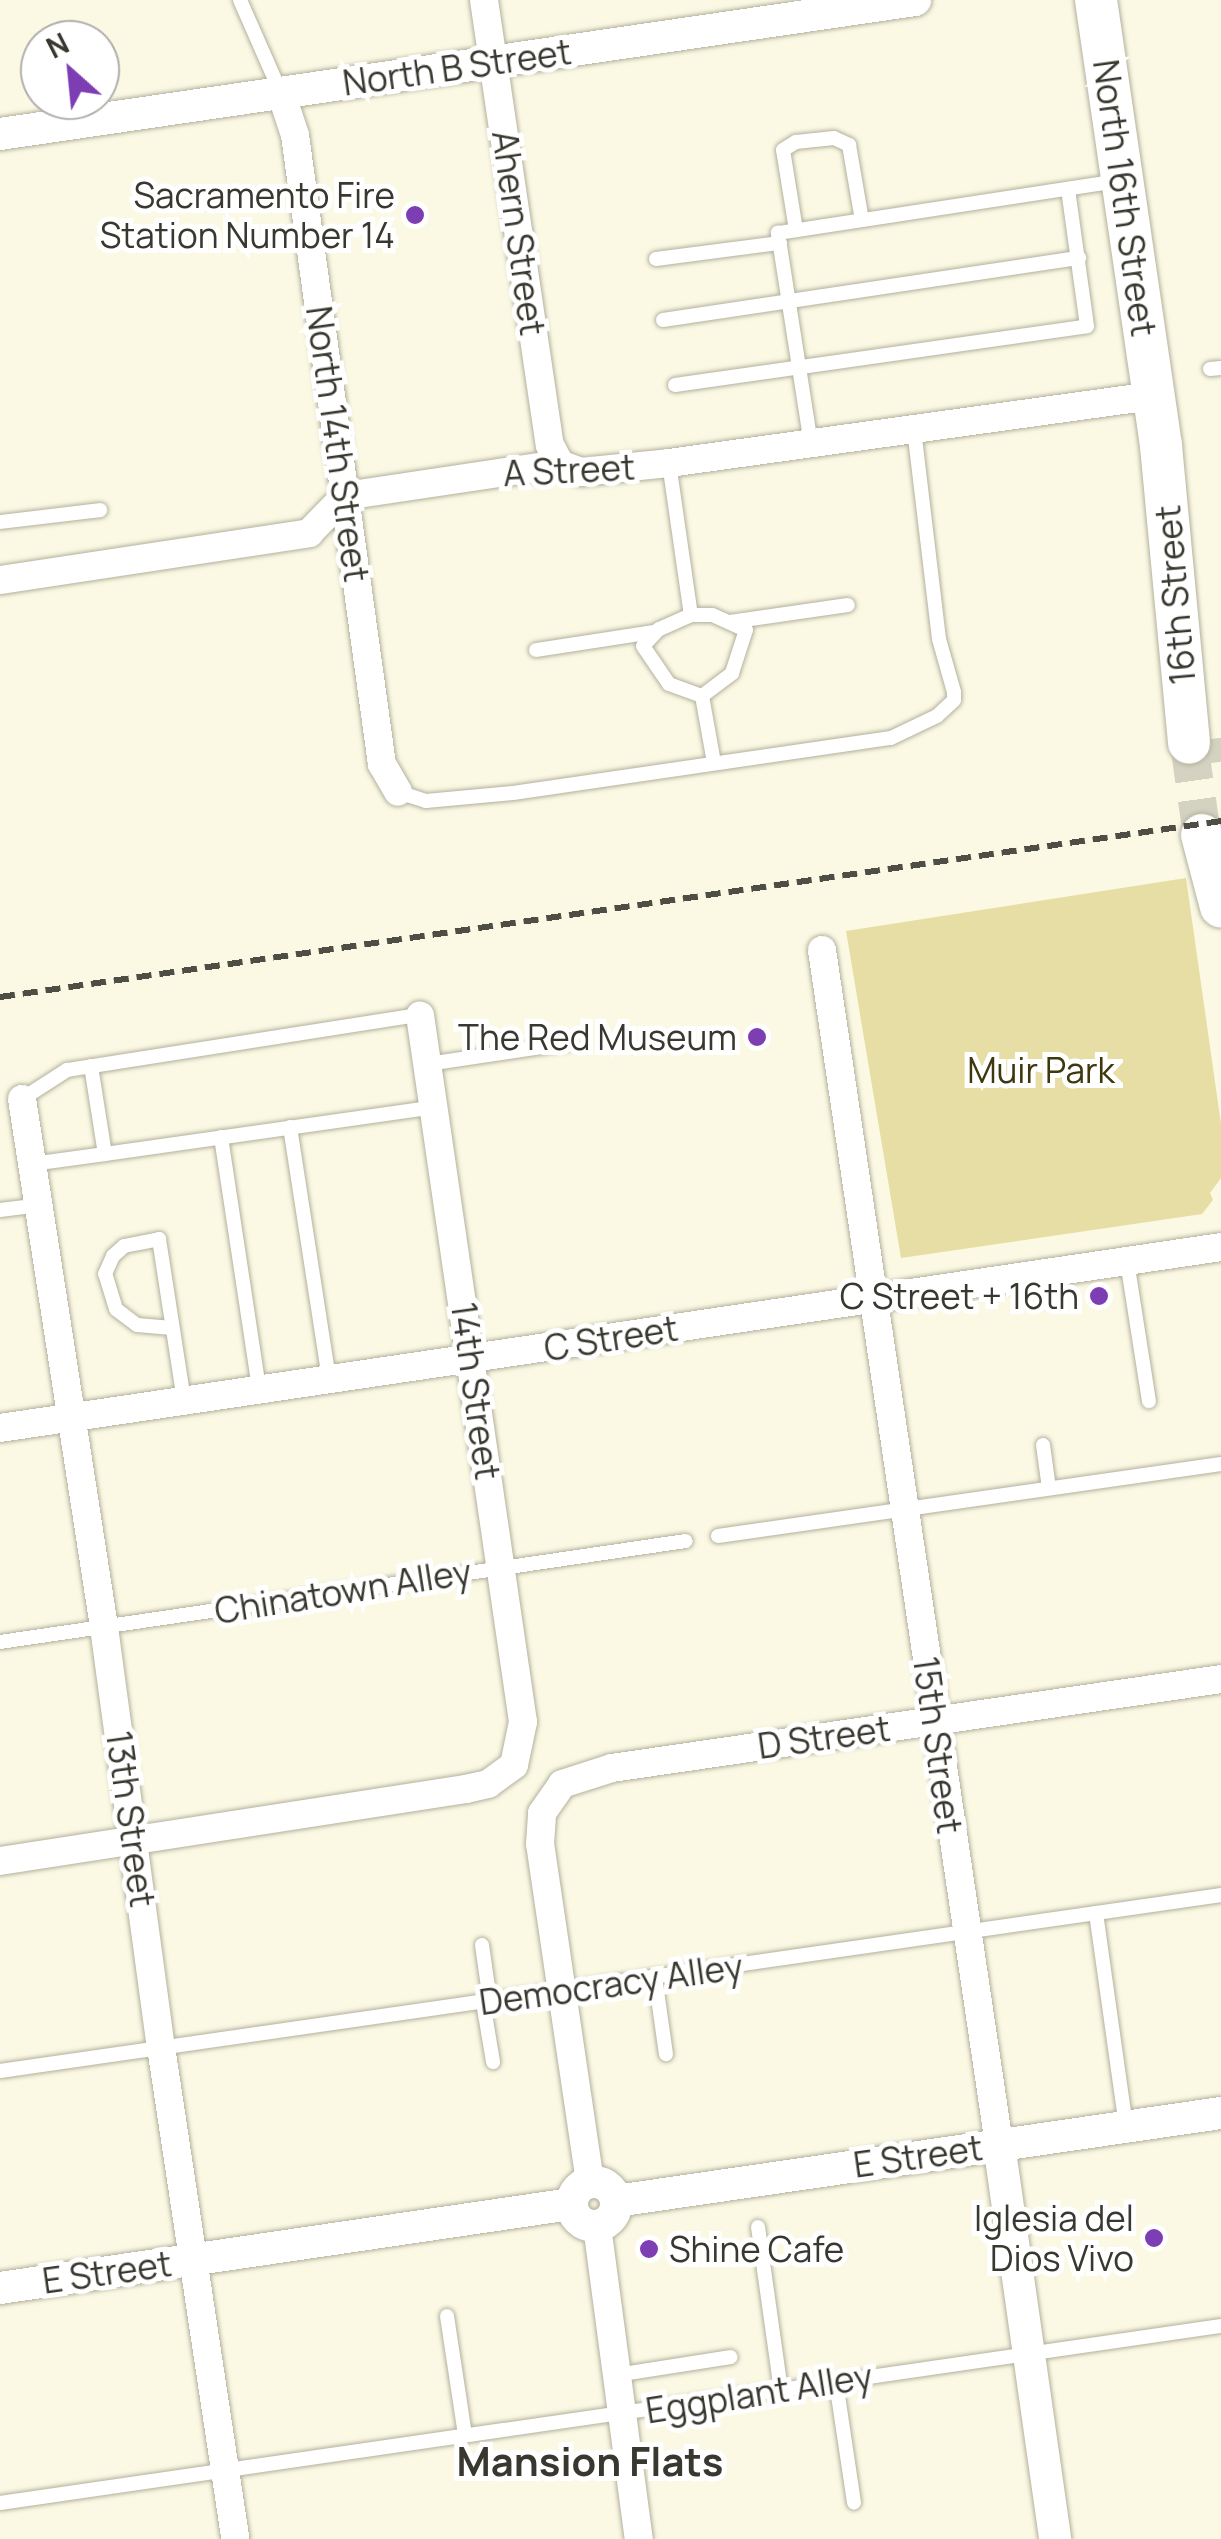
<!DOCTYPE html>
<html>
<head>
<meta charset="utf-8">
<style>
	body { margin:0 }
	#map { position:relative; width:1221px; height:2539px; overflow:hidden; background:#fbf9e4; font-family:Manrope,sans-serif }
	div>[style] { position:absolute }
	.green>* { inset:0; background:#e6dea4 }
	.secondary-tunnel>* { height:38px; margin-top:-19px; transform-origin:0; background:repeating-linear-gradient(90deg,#d4d2c0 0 38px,transparent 0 57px) }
	.roads { filter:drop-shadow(0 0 2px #b3b09d) drop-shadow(0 0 2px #b3b09d) }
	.service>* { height:14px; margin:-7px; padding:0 7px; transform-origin:7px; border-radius:7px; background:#fff }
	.minor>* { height:28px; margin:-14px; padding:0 14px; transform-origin:14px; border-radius:14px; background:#fff }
	.tertiary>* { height:32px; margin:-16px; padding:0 16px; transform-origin:16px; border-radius:16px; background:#fff }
	.tertiary>.ring { margin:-16px; padding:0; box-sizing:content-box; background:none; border:32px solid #fff; border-radius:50% }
	.primary>* { height:42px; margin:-21px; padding:0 21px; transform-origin:21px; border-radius:21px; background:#fff }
	.rail>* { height:6px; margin-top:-3px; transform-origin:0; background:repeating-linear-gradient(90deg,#4f4e45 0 15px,transparent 0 23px) }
	.dots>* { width:28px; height:28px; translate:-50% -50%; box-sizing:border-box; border:5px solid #fff; border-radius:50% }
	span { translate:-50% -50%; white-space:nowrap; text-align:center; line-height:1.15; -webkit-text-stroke:10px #fff; paint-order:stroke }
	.street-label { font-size:35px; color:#393830 }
	.poi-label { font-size:35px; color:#393830 }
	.right { translate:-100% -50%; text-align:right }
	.left { translate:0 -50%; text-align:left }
	.park-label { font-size:35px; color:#3e380d }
	.quarter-label { font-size:40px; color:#393830; font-weight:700 }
	.north { position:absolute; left:20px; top:20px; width:100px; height:100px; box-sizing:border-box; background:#fff; border:2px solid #b0afac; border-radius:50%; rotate:333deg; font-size:28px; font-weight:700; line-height:40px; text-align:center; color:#393830 }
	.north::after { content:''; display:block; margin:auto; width:35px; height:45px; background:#7e3eb3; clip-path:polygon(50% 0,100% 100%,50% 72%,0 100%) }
</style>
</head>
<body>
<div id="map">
	<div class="green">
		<i style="clip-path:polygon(1186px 878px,1221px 1124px,1221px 1178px,1210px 1193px,1213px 1200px,1202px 1214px,901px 1258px,846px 931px)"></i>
	</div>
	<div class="secondary-tunnel">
		<i style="left:1218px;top:738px;width:24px;rotate:83deg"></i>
		<i style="left:1189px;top:743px;width:93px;rotate:82deg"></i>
	</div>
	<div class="roads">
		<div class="service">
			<i style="left:240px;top:0;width:99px;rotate:66.3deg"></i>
			<i style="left:796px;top:230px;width:81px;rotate:-99.2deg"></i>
			<i style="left:783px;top:150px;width:15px;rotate:-32deg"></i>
			<i style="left:796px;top:142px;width:38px;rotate:-6deg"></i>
			<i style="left:834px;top:138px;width:17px;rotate:25deg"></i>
			<i style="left:849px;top:145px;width:76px;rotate:80.2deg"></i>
			<i style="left:656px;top:259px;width:125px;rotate:-7.4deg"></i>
			<i style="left:663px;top:320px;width:421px;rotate:-8.5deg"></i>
			<i style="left:1210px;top:369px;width:11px;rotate:-5deg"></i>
			<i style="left:675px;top:385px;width:416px;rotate:-8.1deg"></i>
			<i style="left:1087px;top:326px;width:138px;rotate:-97.9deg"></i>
			<i style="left:811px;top:444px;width:214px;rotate:-98.9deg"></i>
			<i style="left:778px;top:233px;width:344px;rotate:-8.7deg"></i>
			<i style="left:669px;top:463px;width:154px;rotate:81.8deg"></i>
			<i style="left:691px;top:615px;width:35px;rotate:156deg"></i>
			<i style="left:659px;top:629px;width:23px;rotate:133deg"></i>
			<i style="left:643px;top:646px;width:46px;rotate:55.6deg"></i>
			<i style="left:669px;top:684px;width:35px;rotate:20deg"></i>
			<i style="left:702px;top:696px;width:38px;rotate:-37deg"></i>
			<i style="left:732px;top:673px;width:45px;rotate:-72deg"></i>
			<i style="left:746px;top:630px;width:37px;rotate:-156deg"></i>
			<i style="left:712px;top:615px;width:21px;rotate:180deg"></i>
			<i style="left:0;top:522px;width:101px;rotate:-6.8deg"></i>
			<i style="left:730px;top:622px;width:119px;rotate:-8.2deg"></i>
			<i style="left:536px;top:650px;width:119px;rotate:-8.7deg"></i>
			<i style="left:702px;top:696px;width:68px;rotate:79.8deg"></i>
			<i style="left:398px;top:792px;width:29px;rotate:18deg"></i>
			<i style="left:426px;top:801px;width:87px;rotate:-5.3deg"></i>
			<i style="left:513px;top:793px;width:382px;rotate:-8.3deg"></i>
			<i style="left:891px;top:738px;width:51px;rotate:-25.6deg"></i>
			<i style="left:937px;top:716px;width:23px;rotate:-43deg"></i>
			<i style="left:954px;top:700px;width:8px;rotate:-90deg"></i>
			<i style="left:954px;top:692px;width:55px;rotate:-105.8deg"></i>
			<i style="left:939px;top:639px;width:210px;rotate:-96.8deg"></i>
			<i style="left:428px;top:1064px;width:143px;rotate:-8.5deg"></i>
			<i style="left:91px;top:1066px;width:89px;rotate:81deg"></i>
			<i style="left:105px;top:1154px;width:333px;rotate:-8.1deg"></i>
			<i style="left:22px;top:1099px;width:54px;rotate:-32.8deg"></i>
			<i style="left:67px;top:1070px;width:357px;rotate:-8.9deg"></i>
			<i style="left:290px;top:1127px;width:254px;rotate:81.2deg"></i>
			<i style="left:221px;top:1137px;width:255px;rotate:81.4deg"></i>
			<i style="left:32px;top:1164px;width:74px;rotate:-7.8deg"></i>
			<i style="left:0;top:1210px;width:38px;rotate:-7deg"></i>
			<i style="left:1127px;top:1261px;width:142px;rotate:81.1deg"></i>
			<i style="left:172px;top:1328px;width:35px;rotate:-175deg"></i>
			<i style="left:137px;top:1325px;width:26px;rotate:-143deg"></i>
			<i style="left:116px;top:1309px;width:37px;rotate:-107deg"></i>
			<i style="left:105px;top:1274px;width:20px;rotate:-66deg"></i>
			<i style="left:113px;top:1256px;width:15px;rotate:-42deg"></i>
			<i style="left:124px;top:1246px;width:36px;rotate:-11deg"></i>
			<i style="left:159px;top:1239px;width:163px;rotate:81.2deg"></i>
			<i style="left:1043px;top:1445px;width:43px;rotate:82.1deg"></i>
			<i style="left:718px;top:1536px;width:508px;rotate:-8.15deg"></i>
			<i style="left:0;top:1642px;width:693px;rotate:-8.38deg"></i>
			<i style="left:1096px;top:1913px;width:215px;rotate:82deg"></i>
			<i style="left:482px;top:1945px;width:57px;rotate:81.9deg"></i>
			<i style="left:655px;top:1977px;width:78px;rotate:81.9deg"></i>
			<i style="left:483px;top:2002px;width:61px;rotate:80.5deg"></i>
			<i style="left:0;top:2071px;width:1234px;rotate:-8.2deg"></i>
			<i style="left:758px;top:2227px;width:165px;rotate:82deg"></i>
			<i style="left:447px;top:2316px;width:120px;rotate:81.4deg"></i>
			<i style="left:616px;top:2375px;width:116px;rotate:-8.9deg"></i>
			<i style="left:836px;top:2382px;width:122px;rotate:81.5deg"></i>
			<i style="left:0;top:2503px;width:1234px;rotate:-8.25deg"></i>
		</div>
		<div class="minor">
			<i style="left:484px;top:0;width:450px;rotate:81.6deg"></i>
			<i style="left:550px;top:445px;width:21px;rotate:62deg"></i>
			<i style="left:281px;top:93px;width:44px;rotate:71.6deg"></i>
			<i style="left:295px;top:135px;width:635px;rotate:82.13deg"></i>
			<i style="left:382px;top:764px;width:32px;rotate:60deg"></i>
			<i style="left:0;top:580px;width:313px;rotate:-8.6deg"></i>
			<i style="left:309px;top:533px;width:52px;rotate:-45.8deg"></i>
			<i style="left:345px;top:496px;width:217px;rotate:-8.5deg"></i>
			<i style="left:560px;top:464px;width:22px;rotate:21deg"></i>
			<i style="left:581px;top:472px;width:88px;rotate:-5.8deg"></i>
			<i style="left:669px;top:463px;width:490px;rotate:-7.9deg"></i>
			<i style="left:822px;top:950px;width:1207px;rotate:81.57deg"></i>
			<i style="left:22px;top:1099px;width:534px;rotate:81.17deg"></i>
			<i style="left:104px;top:1627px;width:424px;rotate:82.3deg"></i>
			<i style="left:161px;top:2047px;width:498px;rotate:81.4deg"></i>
			<i style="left:0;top:1428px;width:1234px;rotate:-8.43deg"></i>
			<i style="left:0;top:1861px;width:472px;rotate:-8.8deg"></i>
			<i style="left:466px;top:1789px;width:23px;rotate:-13deg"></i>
			<i style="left:488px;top:1784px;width:32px;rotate:-36deg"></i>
			<i style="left:514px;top:1765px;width:44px;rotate:-78.2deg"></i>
			<i style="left:523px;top:1722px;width:714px;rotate:-98.29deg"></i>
			<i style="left:590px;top:2182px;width:342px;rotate:-98.4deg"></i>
			<i style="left:540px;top:1844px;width:31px;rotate:-86deg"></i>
			<i style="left:542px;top:1813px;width:35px;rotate:-55deg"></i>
			<i style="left:562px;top:1784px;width:52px;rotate:-17.7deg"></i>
			<i style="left:612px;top:1768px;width:615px;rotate:-8.31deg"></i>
			<i style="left:597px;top:2226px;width:316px;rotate:82.4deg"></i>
		</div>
		<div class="tertiary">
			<i style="left:0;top:134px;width:925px;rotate:-8.33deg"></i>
			<i style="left:999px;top:2144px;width:399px;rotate:81.9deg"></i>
			<i class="ring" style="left:572px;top:2182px;width:12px;height:12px"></i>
			<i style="left:616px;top:2201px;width:611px;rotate:-8.28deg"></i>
			<i style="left:0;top:2288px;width:577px;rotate:-8.37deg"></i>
		</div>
		<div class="primary">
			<i style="left:1096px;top:0;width:451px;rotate:81.7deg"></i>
			<i style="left:1161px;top:446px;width:298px;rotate:84.6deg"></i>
			<i style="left:1202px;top:835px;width:74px;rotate:75.2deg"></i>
		</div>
	</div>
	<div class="rail">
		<i style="left:0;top:997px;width:1234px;rotate:-8.2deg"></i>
	</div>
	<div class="dots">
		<i style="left:415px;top:215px;background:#7e3eb3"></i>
		<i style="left:757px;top:1037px;background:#7e3eb3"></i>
		<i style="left:1099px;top:1296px;background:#7e3eb3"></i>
		<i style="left:1154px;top:2238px;background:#7e3eb3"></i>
		<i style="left:649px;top:2249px;background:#7e3eb3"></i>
	</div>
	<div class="street-label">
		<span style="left:457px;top:67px;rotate:-8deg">North B Street</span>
		<span style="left:1125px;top:198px;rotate:82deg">North 16th Street</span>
		<span style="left:519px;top:233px;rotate:82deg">Ahern Street</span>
		<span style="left:338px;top:444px;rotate:82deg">North 14th Street</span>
		<span style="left:569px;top:470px;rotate:-3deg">A Street</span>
		<span style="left:1175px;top:595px;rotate:-95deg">16th Street</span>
		<span style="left:611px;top:1338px;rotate:-9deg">C Street</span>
		<span style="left:476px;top:1391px;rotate:82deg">14th Street</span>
		<span style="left:343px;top:1591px;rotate:-9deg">Chinatown Alley</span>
		<span style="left:824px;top:1737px;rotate:-8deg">D Street</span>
		<span style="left:938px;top:1745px;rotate:82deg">15th Street</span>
		<span style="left:131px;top:1819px;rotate:82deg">13th Street</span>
		<span style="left:611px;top:1984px;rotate:-8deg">Democracy Alley</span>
		<span style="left:918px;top:2156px;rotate:-8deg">E Street</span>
		<span style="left:107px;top:2272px;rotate:-8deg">E Street</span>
		<span style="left:759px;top:2393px;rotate:-9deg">Eggplant Alley</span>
	</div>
	<div class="poi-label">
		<span class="right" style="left:395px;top:215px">Sacramento Fire<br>Station Number 14</span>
		<span class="right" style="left:737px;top:1037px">The Red Museum</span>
		<span class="right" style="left:1079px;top:1296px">C Street + 16th</span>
		<span class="right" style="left:1134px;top:2238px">Iglesia del<br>Dios Vivo</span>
		<span class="left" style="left:669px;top:2249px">Shine Cafe</span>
	</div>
	<div class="park-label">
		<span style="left:1041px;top:1070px">Muir Park</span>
	</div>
	<div class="quarter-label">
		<span style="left:590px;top:2461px">Mansion Flats</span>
	</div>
	<div class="north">N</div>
</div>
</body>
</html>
